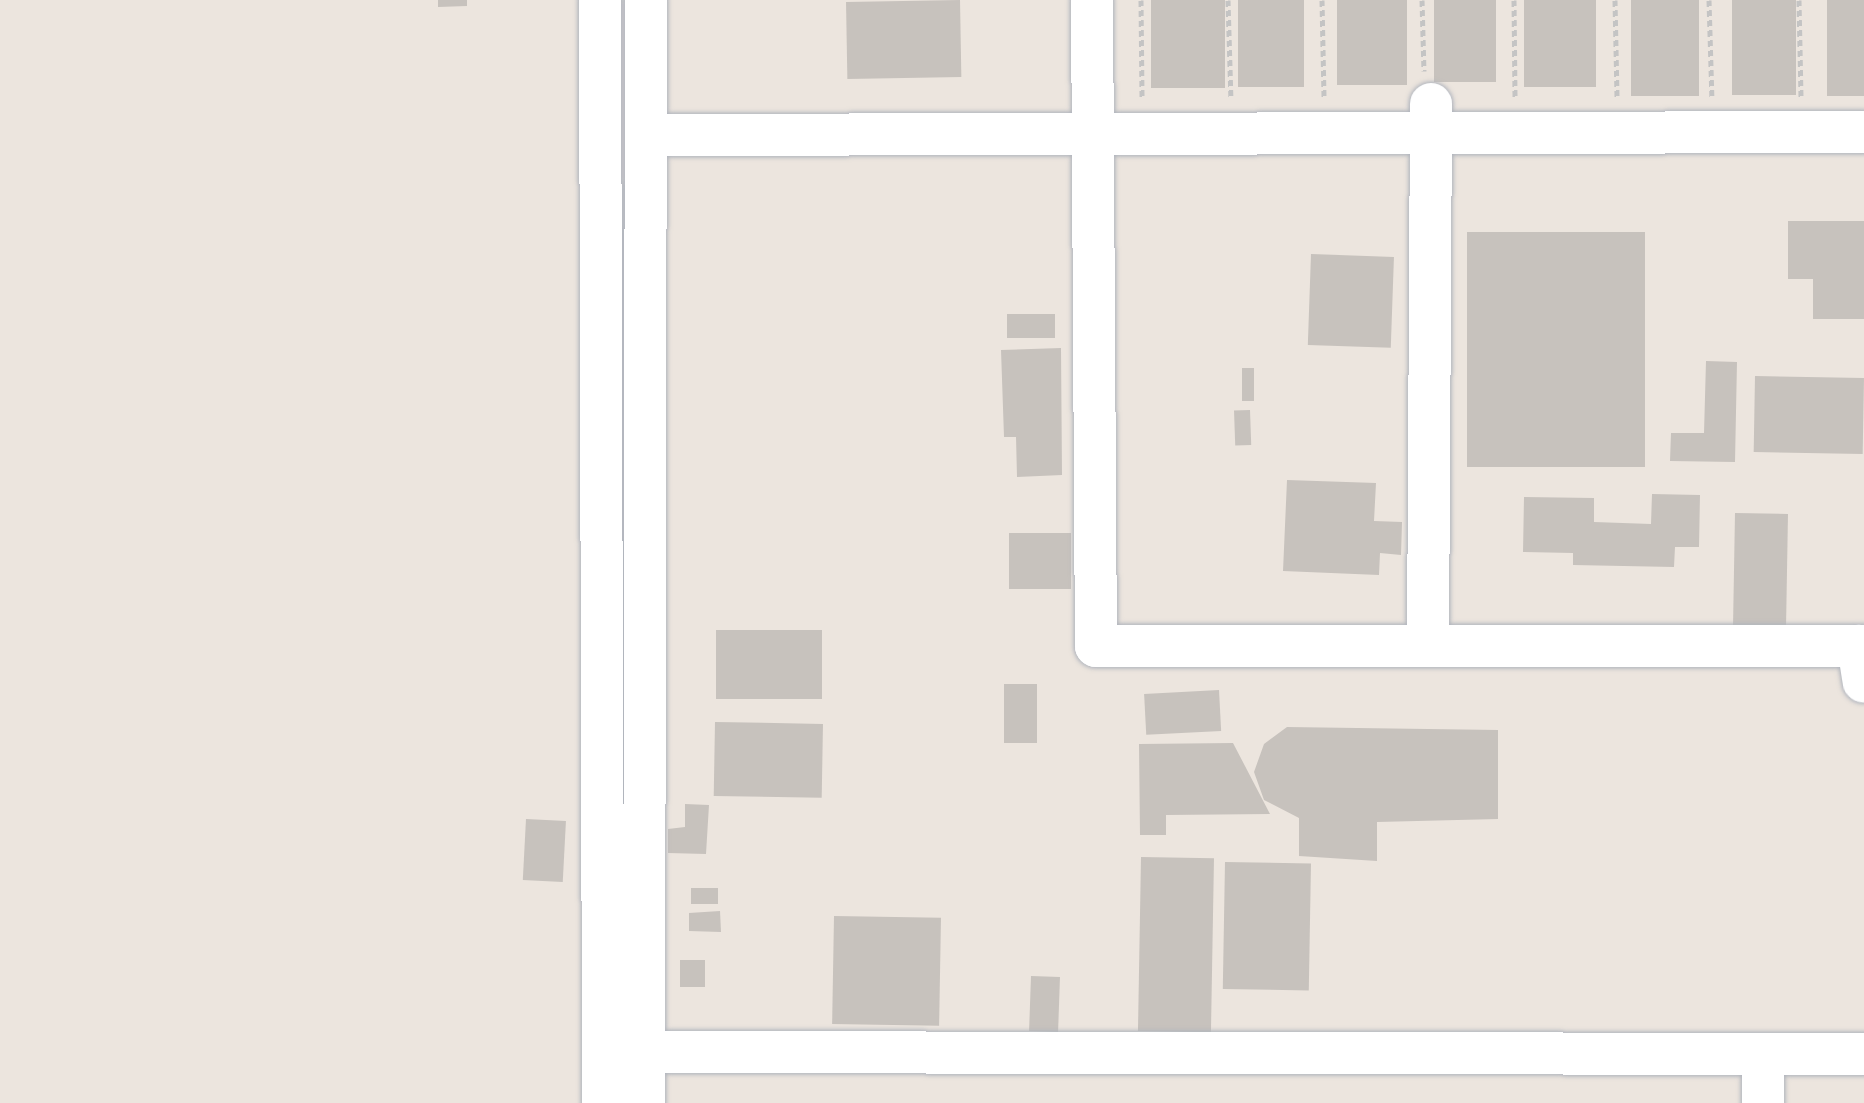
<!DOCTYPE html>
<html>
<head>
<meta charset="utf-8">
<style>
	body { margin:0 }
	#map { position:relative; width:1864px; height:1103px; overflow:hidden; background:#ece5de; font-family:"Open Sans",sans-serif }
	div>[style] { position:absolute }
	.building>* { inset:0; background:#c7c2bd; transform-origin:0 0 }
	.path>* { height:5px; margin-top:-2.5px; transform-origin:0; background:repeating-linear-gradient(90deg,#c4c4c4 0 6px,transparent 0 10px) }
	.roads { filter:drop-shadow(0 0 2px #b1b5bd) drop-shadow(0 0 2px #b1b5bd) }
	.minor>* { height:42px; margin:-21px; padding:0 21px; transform-origin:21px; border-radius:21px; background:#fff }
	span { translate:-50% -50%; white-space:nowrap; text-align:center; line-height:1.15; -webkit-text-stroke:7px #fff; paint-order:stroke }
</style>
</head>
<body>
<div id="map">
	<div class="building">
		<i style="clip-path:polygon(438px 0,467px 0,467px 6px,438px 7px)"></i>
		<i style="left:960px;top:0;width:77px;height:114px;rotate:89deg"></i>
		<i style="left:1151px;top:0;width:74px;height:88px"></i>
		<i style="left:1238px;top:0;width:66px;height:87px"></i>
		<i style="left:1337px;top:0;width:70px;height:85px"></i>
		<i style="left:1434px;top:0;width:62px;height:82px"></i>
		<i style="left:1524px;top:0;width:72px;height:87px"></i>
		<i style="left:1631px;top:0;width:68px;height:96px"></i>
		<i style="left:1732px;top:0;width:64px;height:95px"></i>
		<i style="left:1827px;top:0;width:37px;height:96px"></i>
		<i style="clip-path:polygon(1788px 221px,1864px 221px,1864px 319px,1813px 319px,1813px 279px,1788px 279px)"></i>
		<i style="left:1467px;top:232px;width:178px;height:235px"></i>
		<i style="left:1311px;top:254px;width:83px;height:91px;rotate:2deg"></i>
		<i style="left:1055px;top:314px;width:24px;height:48px;rotate:90deg"></i>
		<i style="clip-path:polygon(1061px 348px,1062px 475px,1017px 477px,1016px 437px,1004px 437px,1001px 350px)"></i>
		<i style="clip-path:polygon(1706px 361px,1737px 362px,1735px 462px,1670px 461px,1671px 433px,1704px 433px)"></i>
		<i style="left:1242px;top:368px;width:12px;height:33px"></i>
		<i style="left:1755px;top:376px;width:109px;height:76px;rotate:1deg"></i>
		<i style="left:1250px;top:410px;width:35px;height:16px;rotate:88deg"></i>
		<i style="clip-path:polygon(1287px 480px,1376px 483px,1374px 521px,1402px 522px,1401px 555px,1380px 553px,1379px 575px,1283px 571px)"></i>
		<i style="clip-path:polygon(1652px 494px,1700px 495px,1699px 547px,1675px 547px,1674px 567px,1573px 565px,1573px 553px,1523px 552px,1524px 497px,1594px 498px,1594px 522px,1651px 524px)"></i>
		<i style="left:1735px;top:513px;width:53px;height:113px;rotate:1deg"></i>
		<i style="left:1009px;top:533px;width:62px;height:56px"></i>
		<i style="left:822px;top:630px;width:69px;height:106px;rotate:90deg"></i>
		<i style="left:1004px;top:684px;width:33px;height:59px"></i>
		<i style="left:1219px;top:690px;width:41px;height:75px;rotate:87deg"></i>
		<i style="left:715px;top:722px;width:108px;height:74px;rotate:1deg"></i>
		<i style="clip-path:polygon(1287px 727px,1498px 730px,1498px 819px,1377px 822px,1377px 861px,1299px 856px,1299px 818px,1264px 800px,1254px 772px,1264px 744px)"></i>
		<i style="clip-path:polygon(1233px 743px,1270px 814px,1166px 815px,1166px 835px,1140px 835px,1139px 744px)"></i>
		<i style="clip-path:polygon(685px 804px,709px 805px,706px 854px,668px 853px,668px 829px,685px 827px)"></i>
		<i style="left:526px;top:819px;width:40px;height:61px;rotate:3deg"></i>
		<i style="left:1141px;top:857px;width:73px;height:174px;rotate:1deg"></i>
		<i style="left:1225px;top:862px;width:86px;height:127px;rotate:1deg"></i>
		<i style="left:691px;top:888px;width:27px;height:16px"></i>
		<i style="clip-path:polygon(720px 911px,721px 932px,689px 931px,689px 913px)"></i>
		<i style="left:834px;top:916px;width:107px;height:108px;rotate:1deg"></i>
		<i style="left:680px;top:960px;width:25px;height:27px"></i>
		<i style="left:1031px;top:976px;width:29px;height:55px;rotate:2deg"></i>
	</div>
	<div class="path">
		<i style="left:1141px;top:0;width:99px;rotate:89.4deg"></i>
		<i style="left:1228px;top:0;width:99px;rotate:88.3deg"></i>
		<i style="left:1322px;top:0;width:99px;rotate:88.8deg"></i>
		<i style="left:1422px;top:0;width:71px;rotate:88.4deg"></i>
		<i style="left:1514px;top:0;width:99px;rotate:89.4deg"></i>
		<i style="left:1615px;top:0;width:99px;rotate:88.8deg"></i>
		<i style="left:1709px;top:0;width:99px;rotate:88.3deg"></i>
		<i style="left:1799px;top:0;width:99px;rotate:88.8deg"></i>
	</div>
	<div class="roads">
		<div class="minor">
			<i style="left:600px;top:0;width:1103px;rotate:89.84deg"></i>
			<i style="left:1092px;top:0;width:646px;rotate:89.65deg"></i>
			<i style="left:1096px;top:646px;width:768px"></i>
			<i style="left:646px;top:135px;width:1218px;rotate:-0.14deg"></i>
			<i style="left:1428px;top:646px;width:542px;rotate:-89.68deg"></i>
			<i style="left:1858px;top:646px;width:36px;rotate:81deg"></i>
			<i style="left:603px;top:1052px;width:1261px;rotate:0.09deg"></i>
			<i style="left:1763px;top:1054px;width:49px;rotate:90deg"></i>
			<i style="left:644px;top:1103px;width:1103px;rotate:-89.9deg"></i>
		</div>
	</div>
</div>
</body>
</html>
